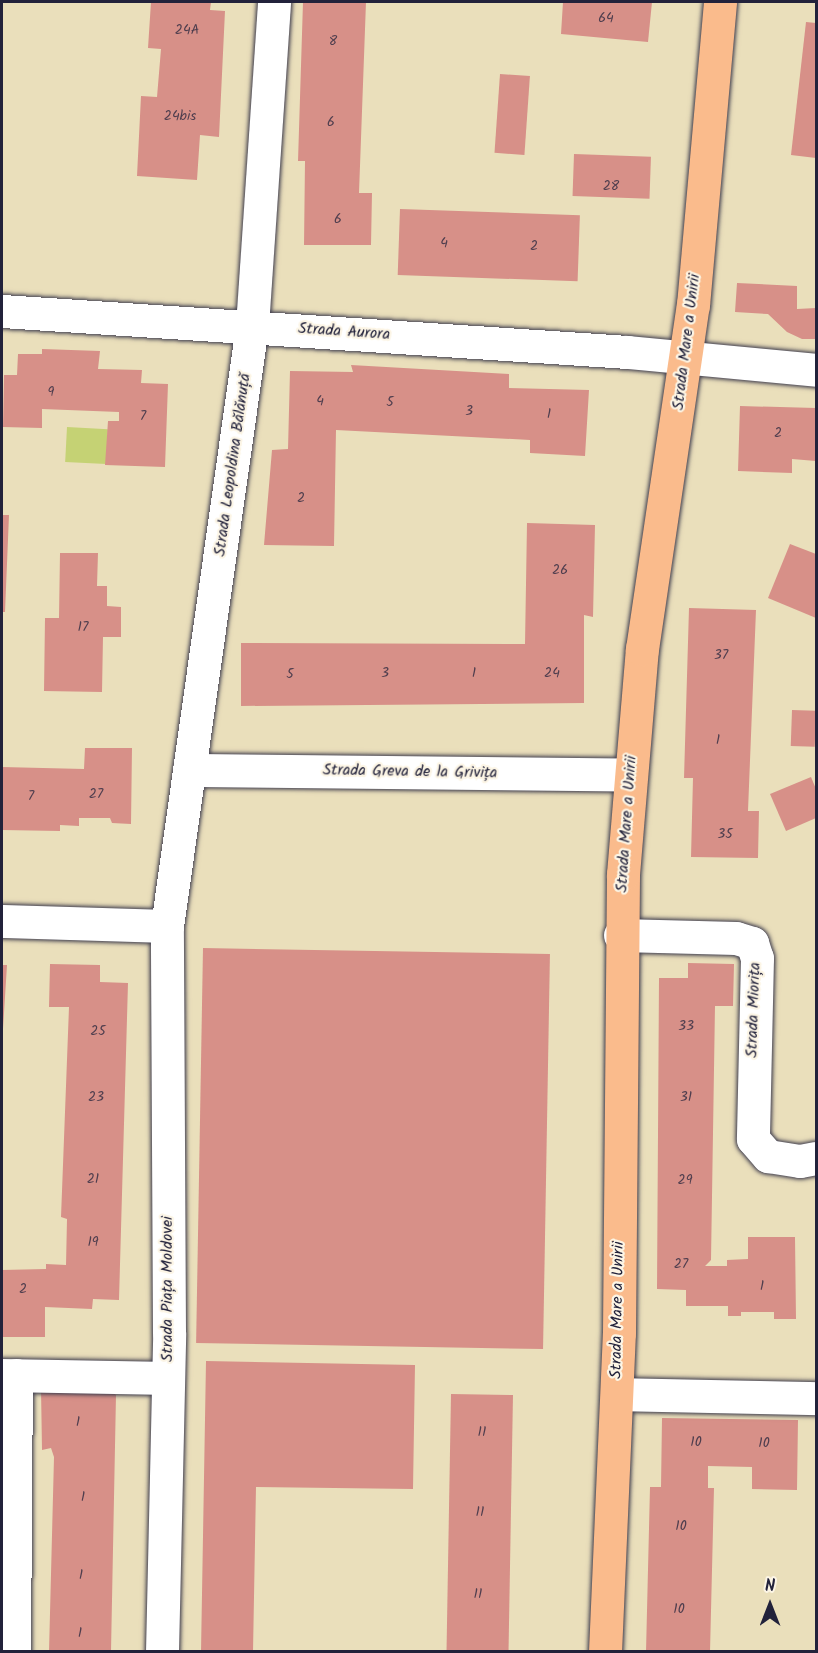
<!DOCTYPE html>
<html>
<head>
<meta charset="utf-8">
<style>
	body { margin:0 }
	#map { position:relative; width:818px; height:1653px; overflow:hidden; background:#eadfbb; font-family:Kalam,sans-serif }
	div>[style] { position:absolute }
	.green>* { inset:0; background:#c5d274; transform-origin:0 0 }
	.building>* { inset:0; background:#d79088; transform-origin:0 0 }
	.roads { filter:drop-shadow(0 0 2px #403e4e) drop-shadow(0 0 2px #403e4e) }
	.minor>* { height:33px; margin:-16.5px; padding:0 16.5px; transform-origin:16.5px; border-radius:16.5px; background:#fff }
	.major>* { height:33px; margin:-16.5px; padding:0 16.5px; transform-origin:16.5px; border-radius:16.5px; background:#fabb8c }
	span { translate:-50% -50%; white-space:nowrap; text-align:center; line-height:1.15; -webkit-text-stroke:4.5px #fcf5e5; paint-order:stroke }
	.number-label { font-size:14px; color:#4f3e4e }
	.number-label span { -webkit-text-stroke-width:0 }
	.street-label { font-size:16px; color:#22223b }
	.frame { position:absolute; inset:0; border:3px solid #22223b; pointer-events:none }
	.north { position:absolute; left:740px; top:1575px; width:60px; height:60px; -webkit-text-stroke:4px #fcf5e5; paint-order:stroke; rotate:0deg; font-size:16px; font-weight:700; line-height:24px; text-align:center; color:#22223b }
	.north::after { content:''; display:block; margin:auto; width:21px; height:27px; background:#22223b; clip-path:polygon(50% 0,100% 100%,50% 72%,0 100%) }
</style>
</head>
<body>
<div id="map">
	<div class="green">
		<i style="left:67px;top:427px;width:41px;height:35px;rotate:3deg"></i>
	</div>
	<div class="building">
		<i style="clip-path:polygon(151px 2px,211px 2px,210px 10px,225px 11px,219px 137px,200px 135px,197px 180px,137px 176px,141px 96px,157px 97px,161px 49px,148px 48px)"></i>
		<i style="clip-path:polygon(303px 2px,366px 2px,359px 193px,372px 193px,371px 245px,304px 245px,305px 161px,298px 161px)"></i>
		<i style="clip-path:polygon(563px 2px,652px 2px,648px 42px,561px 34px)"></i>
		<i style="clip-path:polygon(806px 22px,816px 23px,816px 158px,791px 155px)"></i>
		<i style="left:500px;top:74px;width:30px;height:79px;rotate:4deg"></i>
		<i style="left:574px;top:154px;width:77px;height:42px;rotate:2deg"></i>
		<i style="left:400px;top:209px;width:180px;height:66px;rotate:2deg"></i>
		<i style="clip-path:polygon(737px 283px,797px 286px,797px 309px,816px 308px,816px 339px,802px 339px,787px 332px,768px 314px,735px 312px)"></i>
		<i style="clip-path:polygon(42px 349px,100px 351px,98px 369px,142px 370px,141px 383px,168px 384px,165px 467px,105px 465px,108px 421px,119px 421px,119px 412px,42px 409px,42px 428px,3px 427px,4px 375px,17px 375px,18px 354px,42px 354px)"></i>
		<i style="clip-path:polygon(351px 365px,509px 374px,509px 388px,589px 390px,585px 456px,530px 453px,530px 440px,336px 430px,334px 546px,264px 545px,272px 450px,288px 449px,290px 371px,353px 372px)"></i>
		<i style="clip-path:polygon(740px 406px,816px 408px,816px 461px,792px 459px,792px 473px,738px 471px)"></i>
		<i style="clip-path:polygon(2px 515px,9px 515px,5px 612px,2px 612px)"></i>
		<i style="clip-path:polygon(527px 523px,595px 525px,593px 617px,584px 615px,584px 703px,241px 706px,241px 643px,525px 644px)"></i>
		<i style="clip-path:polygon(790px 544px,816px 554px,816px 618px,768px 598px)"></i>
		<i style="clip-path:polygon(60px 553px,98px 553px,97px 586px,107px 586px,107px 606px,121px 607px,121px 637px,103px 637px,102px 692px,44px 691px,45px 618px,59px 618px)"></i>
		<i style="clip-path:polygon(689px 608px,756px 610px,748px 811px,759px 811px,758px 858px,691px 857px,693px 778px,684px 778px)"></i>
		<i style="left:792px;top:710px;width:24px;height:36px;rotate:2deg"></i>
		<i style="clip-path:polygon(85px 748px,132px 748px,131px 824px,112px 823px,110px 818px,79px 818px,79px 826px,60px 825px,60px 831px,2px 830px,2px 767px,84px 769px)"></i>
		<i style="clip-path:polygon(811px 777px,816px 789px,816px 818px,786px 831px,770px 794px)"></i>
		<i style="left:203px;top:948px;width:347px;height:395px;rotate:1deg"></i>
		<i style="clip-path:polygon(688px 963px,734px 964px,733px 1006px,715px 1006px,711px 1260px,705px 1266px,727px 1266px,727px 1260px,748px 1259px,748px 1237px,795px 1237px,796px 1319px,774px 1319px,774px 1312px,741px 1312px,741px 1316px,728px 1316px,728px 1306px,686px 1306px,686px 1290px,657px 1289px,659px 978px,688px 978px)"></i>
		<i style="clip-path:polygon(50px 964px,100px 965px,100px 982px,128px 983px,119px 1300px,93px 1299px,92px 1309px,45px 1307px,45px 1337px,2px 1337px,2px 1270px,46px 1269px,46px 1264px,66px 1265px,67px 1219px,61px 1217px,69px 1007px,49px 1007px)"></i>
		<i style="clip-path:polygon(2px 965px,7px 965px,3px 1029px,2px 1029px)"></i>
		<i style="clip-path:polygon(206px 1361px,415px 1365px,413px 1489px,256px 1487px,253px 1652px,201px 1652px)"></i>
		<i style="clip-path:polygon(107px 1388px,116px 1395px,111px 1652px,49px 1652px,54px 1457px,51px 1448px,42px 1450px,41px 1389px)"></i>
		<i style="left:451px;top:1394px;width:62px;height:258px;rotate:1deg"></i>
		<i style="clip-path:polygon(662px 1418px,798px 1420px,797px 1490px,752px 1489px,752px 1467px,708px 1466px,708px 1488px,714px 1488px,710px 1652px,646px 1652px,650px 1487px,661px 1487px)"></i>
	</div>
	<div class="roads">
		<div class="minor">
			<i style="left:2px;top:311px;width:626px;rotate:3.75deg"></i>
			<i style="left:627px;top:352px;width:190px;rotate:5.4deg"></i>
			<i style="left:189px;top:770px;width:442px;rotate:0.6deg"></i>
			<i style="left:2px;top:921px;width:165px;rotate:1.7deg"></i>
			<i style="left:620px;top:935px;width:116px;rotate:1.5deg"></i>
			<i style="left:736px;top:938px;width:17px;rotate:17deg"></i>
			<i style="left:752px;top:943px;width:16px;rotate:72deg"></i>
			<i style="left:757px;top:958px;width:181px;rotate:91.3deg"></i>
			<i style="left:753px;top:1139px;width:23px;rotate:49deg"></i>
			<i style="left:768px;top:1156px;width:32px;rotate:9deg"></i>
			<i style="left:800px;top:1161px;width:16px;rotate:-11deg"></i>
			<i style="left:2px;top:1375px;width:166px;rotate:1deg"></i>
			<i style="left:617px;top:1394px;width:199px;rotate:1.2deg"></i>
			<i style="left:14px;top:1652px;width:277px;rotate:-89.6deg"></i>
			<i style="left:162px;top:1652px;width:319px;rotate:-88.7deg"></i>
			<i style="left:169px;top:1333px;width:407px;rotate:-90.3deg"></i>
			<i style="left:167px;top:926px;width:606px;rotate:-81.94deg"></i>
			<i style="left:252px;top:326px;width:325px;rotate:-86.1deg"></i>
		</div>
		<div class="major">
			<i style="left:605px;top:1652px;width:319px;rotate:-87.5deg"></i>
			<i style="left:619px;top:1333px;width:459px;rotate:-89.5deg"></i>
			<i style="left:623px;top:874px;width:226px;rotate:-85.2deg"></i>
			<i style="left:642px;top:649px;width:348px;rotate:-81.6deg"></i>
			<i style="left:693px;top:305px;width:304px;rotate:-84.9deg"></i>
		</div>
	</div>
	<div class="number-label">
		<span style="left:606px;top:18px">64</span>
		<span style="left:187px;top:30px">24A</span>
		<span style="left:333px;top:41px">8</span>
		<span style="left:180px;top:116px">24bis</span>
		<span style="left:331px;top:122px">6</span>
		<span style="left:611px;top:186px">28</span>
		<span style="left:338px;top:219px">6</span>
		<span style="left:444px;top:243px">4</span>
		<span style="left:534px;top:246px">2</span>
		<span style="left:51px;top:392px">9</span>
		<span style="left:320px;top:401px">4</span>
		<span style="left:390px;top:402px">5</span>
		<span style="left:469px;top:411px">3</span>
		<span style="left:549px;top:414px">1</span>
		<span style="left:143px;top:416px">7</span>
		<span style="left:778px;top:433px">2</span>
		<span style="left:301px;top:498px">2</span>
		<span style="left:560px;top:570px">26</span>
		<span style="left:83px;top:627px">17</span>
		<span style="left:721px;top:655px">37</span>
		<span style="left:385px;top:673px">3</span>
		<span style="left:474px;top:673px">1</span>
		<span style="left:552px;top:673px">24</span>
		<span style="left:290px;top:674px">5</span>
		<span style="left:718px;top:740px">1</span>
		<span style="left:96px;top:794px">27</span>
		<span style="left:31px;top:796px">7</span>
		<span style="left:725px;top:834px">35</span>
		<span style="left:686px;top:1026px">33</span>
		<span style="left:98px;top:1031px">25</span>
		<span style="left:96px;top:1097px">23</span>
		<span style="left:686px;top:1097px">31</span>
		<span style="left:93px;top:1179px">21</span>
		<span style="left:685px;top:1180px">29</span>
		<span style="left:93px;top:1242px">19</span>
		<span style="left:681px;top:1264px">27</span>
		<span style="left:762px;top:1286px">1</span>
		<span style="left:23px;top:1289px">2</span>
		<span style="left:78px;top:1422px">1</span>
		<span style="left:482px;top:1432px">11</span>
		<span style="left:696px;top:1442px">10</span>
		<span style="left:764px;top:1443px">10</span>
		<span style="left:83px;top:1497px">1</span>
		<span style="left:480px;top:1512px">11</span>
		<span style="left:681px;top:1526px">10</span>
		<span style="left:81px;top:1575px">1</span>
		<span style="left:478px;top:1594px">11</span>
		<span style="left:679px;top:1609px">10</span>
		<span style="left:80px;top:1633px">1</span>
	</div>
	<div class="street-label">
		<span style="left:344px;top:332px;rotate:4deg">Strada Aurora</span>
		<span style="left:687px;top:342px;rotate:-83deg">Strada Mare a Unirii</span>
		<span style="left:233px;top:465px;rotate:-82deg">Strada Leopoldina Bălănuță</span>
		<span style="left:410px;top:772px;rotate:1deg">Strada Greva de la Grivița</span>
		<span style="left:627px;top:824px;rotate:-86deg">Strada Mare a Unirii</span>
		<span style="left:754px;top:1010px;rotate:-88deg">Strada Miorița</span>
		<span style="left:168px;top:1289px;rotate:-90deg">Strada Piața Moldovei</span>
		<span style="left:618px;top:1310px;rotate:-89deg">Strada Mare a Unirii</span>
	</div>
	<div class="frame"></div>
	<div class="north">N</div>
</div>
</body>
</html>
